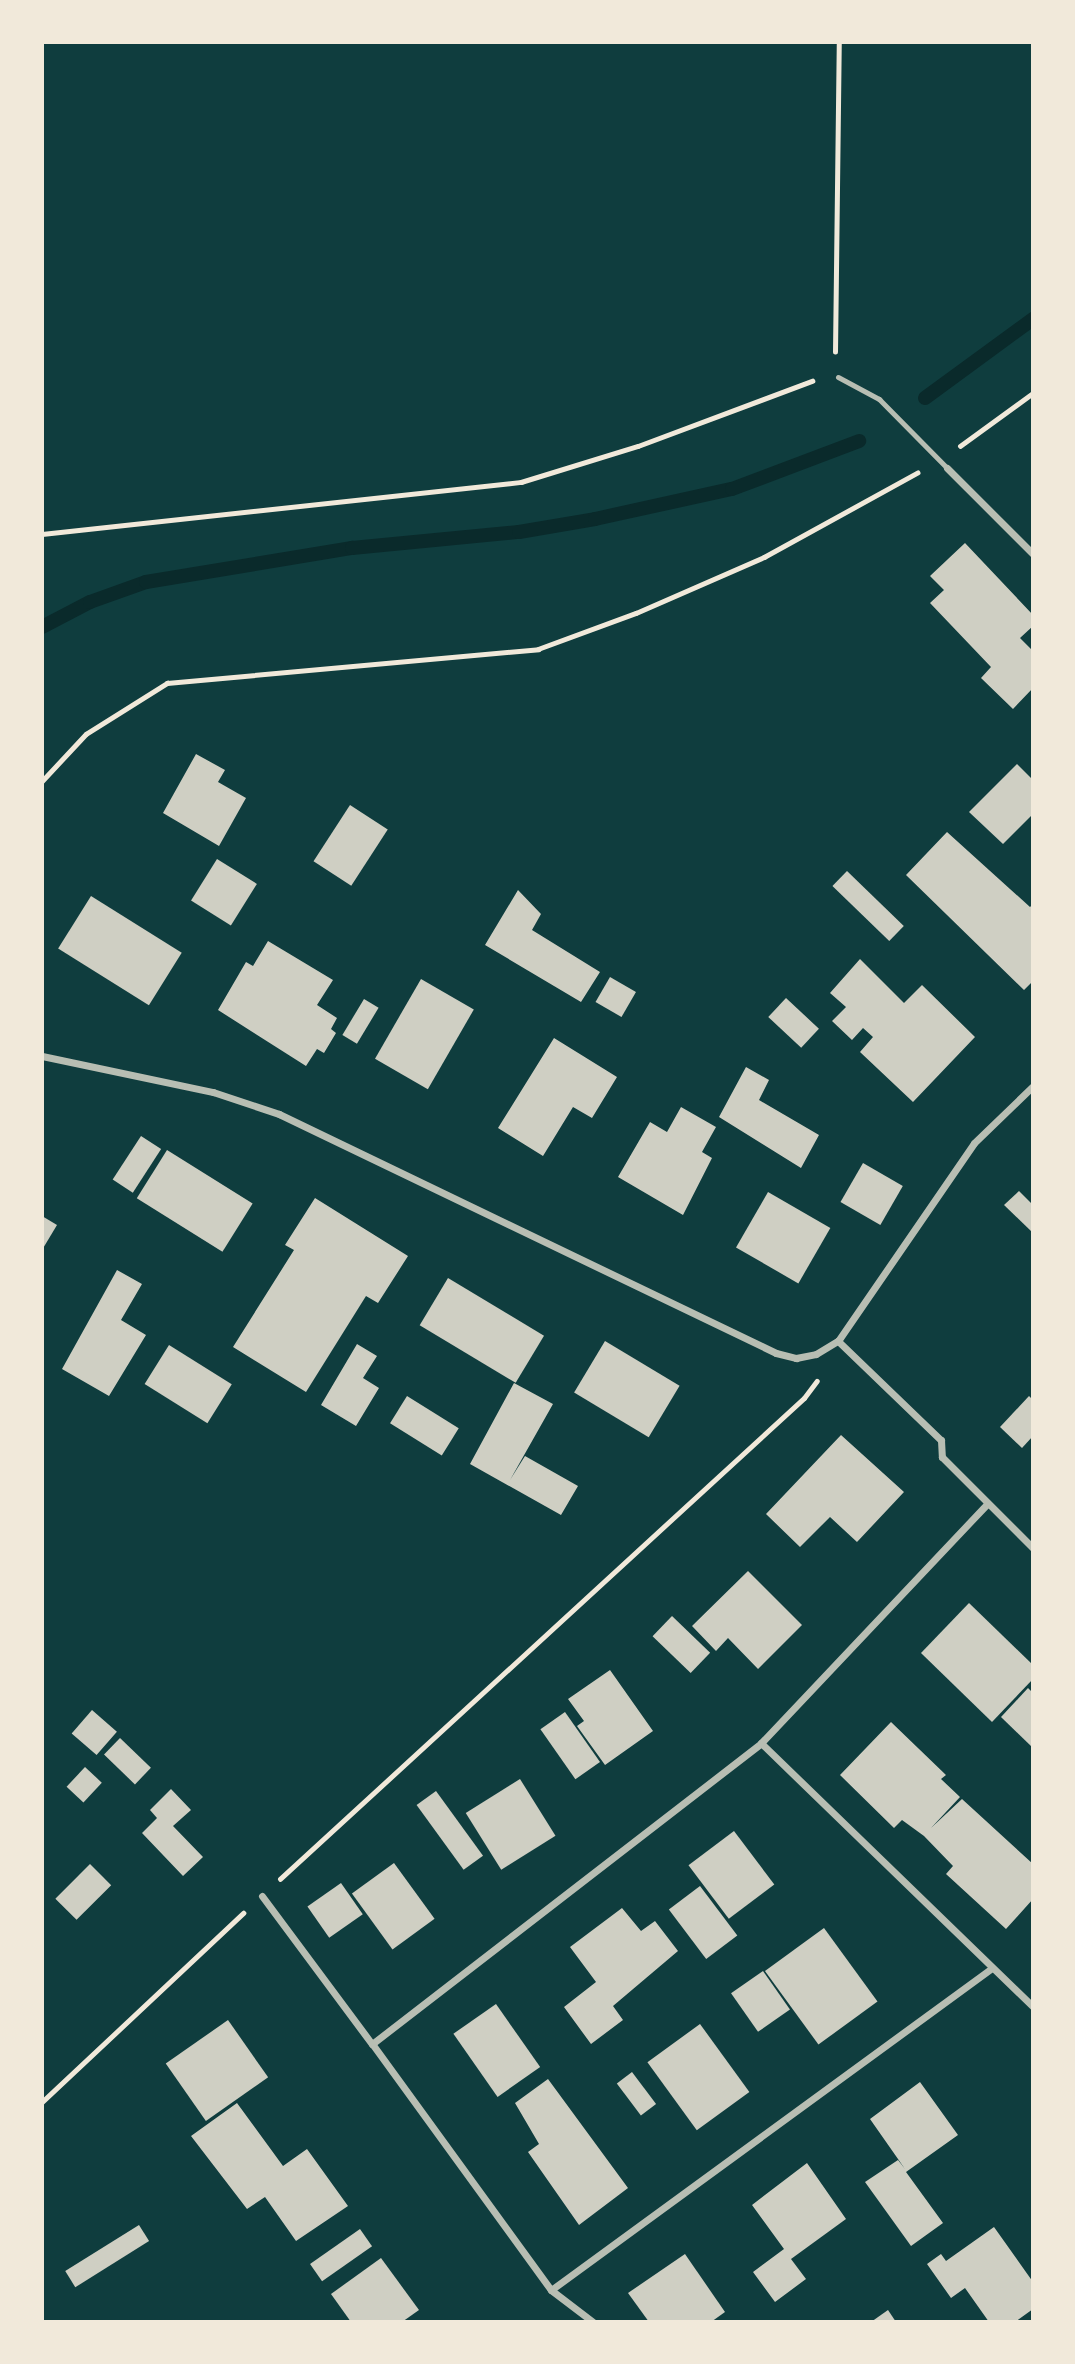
<!DOCTYPE html>
<html>
<head>
<meta charset="utf-8">
<style>
	body { margin:0 }
	#map { position:relative; width:1075px; height:2364px; overflow:hidden; background:#0f3d3e; font-family:"Source Sans 3",sans-serif }
	div>[style] { position:absolute }
	.stream>* { height:14px; margin:-7px; padding:0 7px; transform-origin:7px; border-radius:7px; background:#0a2a2b }
	.building>* { inset:0; background:#cfcfc3; transform-origin:0 0 }
	.path>* { height:4.5px; margin:-2.25px; padding:0 2.25px; transform-origin:2.25px; border-radius:2.25px; background:#f1e9da }
	.service>* { height:5px; margin:-2.5px; padding:0 2.5px; transform-origin:2.5px; border-radius:2.5px; background:#b8beb3 }
	.minor>* { height:7px; margin:-3.5px; padding:0 3.5px; transform-origin:3.5px; border-radius:3.5px; background:#b8beb3 }
	span { translate:-50% -50%; white-space:nowrap; text-align:center; line-height:1.15; -webkit-text-stroke:7px #f1e9da; paint-order:stroke }
	.frame { position:absolute; inset:0; border:44px solid #f1e9da; pointer-events:none }
</style>
</head>
<body>
<div id="map">
	<div class="stream">
		<i style="left:925px;top:398px;width:134px;rotate:-36.2deg"></i>
		<i style="left:42px;top:627px;width:54px;rotate:-27.5deg"></i>
		<i style="left:90px;top:602px;width:59px;rotate:-19.7deg"></i>
		<i style="left:146px;top:582px;width:209px;rotate:-9.4deg"></i>
		<i style="left:352px;top:548px;width:168px;rotate:-5.5deg"></i>
		<i style="left:519px;top:532px;width:77px;rotate:-9.7deg"></i>
		<i style="left:595px;top:519px;width:140px;rotate:-12.4deg"></i>
		<i style="left:732px;top:489px;width:136px;rotate:-20.7deg"></i>
	</div>
	<div class="building">
		<i style="clip-path:polygon(965px 543px,1033px 615px,1033px 626px,1020px 638px,1033px 651px,1033px 688px,1013px 709px,981px 678px,991px 667px,930px 603px,944px 590px,930px 576px)"></i>
		<i style="clip-path:polygon(196px 754px,225px 770px,218px 782px,246px 798px,219px 846px,163px 813px)"></i>
		<i style="clip-path:polygon(1017px 764px,1033px 780px,1033px 814px,1003px 844px,969px 812px)"></i>
		<i style="left:350px;top:805px;width:45px;height:67px;rotate:33deg"></i>
		<i style="clip-path:polygon(947px 832px,1030px 907px,1033px 904px,1033px 981px,1024px 990px,906px 875px)"></i>
		<i style="left:217px;top:859px;width:47px;height:49px;rotate:32deg"></i>
		<i style="left:847px;top:871px;width:79px;height:21px;rotate:44deg"></i>
		<i style="clip-path:polygon(518px 890px,541px 914px,532px 930px,600px 972px,581px 1002px,485px 945px)"></i>
		<i style="left:91px;top:896px;width:107px;height:62px;rotate:32deg"></i>
		<i style="clip-path:polygon(268px 941px,333px 980px,317px 1005px,337px 1018px,331px 1029px,336px 1033px,324px 1053px,317px 1049px,306px 1066px,218px 1010px,246px 962px,253px 966px)"></i>
		<i style="clip-path:polygon(860px 959px,904px 1003px,922px 985px,975px 1037px,913px 1102px,860px 1052px,873px 1037px,863px 1028px,852px 1040px,832px 1021px,846px 1007px,830px 993px)"></i>
		<i style="left:610px;top:977px;width:30px;height:29px;rotate:30deg"></i>
		<i style="left:421px;top:979px;width:61px;height:92px;rotate:30deg"></i>
		<i style="left:786px;top:998px;width:45px;height:26px;rotate:43deg"></i>
		<i style="left:364px;top:999px;width:17px;height:42px;rotate:31deg"></i>
		<i style="clip-path:polygon(554px 1038px,617px 1077px,592px 1118px,573px 1107px,543px 1156px,498px 1128px)"></i>
		<i style="clip-path:polygon(746px 1067px,769px 1080px,759px 1100px,819px 1135px,801px 1168px,719px 1117px)"></i>
		<i style="clip-path:polygon(681px 1107px,716px 1127px,702px 1152px,712px 1158px,683px 1215px,618px 1177px,650px 1122px,667px 1132px)"></i>
		<i style="left:141px;top:1136px;width:24px;height:52px;rotate:33deg"></i>
		<i style="left:167px;top:1150px;width:101px;height:57px;rotate:32deg"></i>
		<i style="left:863px;top:1163px;width:46px;height:45px;rotate:30deg"></i>
		<i style="clip-path:polygon(1019px 1191px,1033px 1205px,1033px 1233px,1004px 1205px)"></i>
		<i style="left:768px;top:1192px;width:72px;height:64px;rotate:30deg"></i>
		<i style="clip-path:polygon(315px 1198px,408px 1256px,378px 1303px,366px 1296px,306px 1392px,233px 1347px,294px 1250px,285px 1245px)"></i>
		<i style="clip-path:polygon(42px 1216px,57px 1225px,42px 1250px)"></i>
		<i style="clip-path:polygon(117px 1270px,142px 1284px,121px 1320px,146px 1335px,109px 1396px,62px 1369px)"></i>
		<i style="left:448px;top:1278px;width:112px;height:55px;rotate:31deg"></i>
		<i style="left:605px;top:1341px;width:87px;height:60px;rotate:31deg"></i>
		<i style="clip-path:polygon(357px 1344px,377px 1356px,363px 1378px,379px 1388px,356px 1426px,321px 1405px)"></i>
		<i style="left:169px;top:1345px;width:74px;height:46px;rotate:32deg"></i>
		<i style="clip-path:polygon(514px 1383px,553px 1404px,510px 1480px,525px 1456px,578px 1486px,561px 1515px,470px 1464px)"></i>
		<i style="left:407px;top:1396px;width:61px;height:32px;rotate:32deg"></i>
		<i style="clip-path:polygon(1029px 1396px,1033px 1400px,1033px 1436px,1022px 1448px,1000px 1427px)"></i>
		<i style="clip-path:polygon(841px 1435px,904px 1492px,857px 1542px,830px 1517px,800px 1547px,766px 1514px)"></i>
		<i style="clip-path:polygon(748px 1571px,802px 1625px,758px 1669px,728px 1638px,716px 1651px,692px 1626px)"></i>
		<i style="clip-path:polygon(969px 1603px,1033px 1665px,1033px 1679px,992px 1722px,921px 1653px)"></i>
		<i style="left:672px;top:1616px;width:53px;height:28px;rotate:44deg"></i>
		<i style="clip-path:polygon(610px 1670px,653px 1731px,605px 1765px,577px 1726px,584px 1721px,568px 1699px)"></i>
		<i style="clip-path:polygon(1028px 1688px,1033px 1693px,1033px 1748px,1001px 1717px)"></i>
		<i style="left:92px;top:1710px;width:33px;height:31px;rotate:41deg"></i>
		<i style="left:565px;top:1712px;width:61px;height:30px;rotate:55deg"></i>
		<i style="clip-path:polygon(891px 1722px,946px 1775px,941px 1779px,960px 1797px,931px 1828px,962px 1799px,1033px 1864px,1033px 1899px,1006px 1929px,946px 1874px,953px 1866px,924px 1836px,902px 1820px,894px 1828px,840px 1775px)"></i>
		<i style="left:120px;top:1738px;width:43px;height:23px;rotate:44deg"></i>
		<i style="left:85px;top:1767px;width:23px;height:27px;rotate:43deg"></i>
		<i style="left:520px;top:1779px;width:67px;height:64px;rotate:58deg"></i>
		<i style="clip-path:polygon(171px 1789px,191px 1810px,173px 1826px,203px 1857px,183px 1876px,142px 1833px,157px 1818px,150px 1810px)"></i>
		<i style="left:436px;top:1791px;width:80px;height:24px;rotate:54deg"></i>
		<i style="left:734px;top:1831px;width:67px;height:57px;rotate:53deg"></i>
		<i style="left:394px;top:1863px;width:69px;height:52px;rotate:54deg"></i>
		<i style="left:90px;top:1864px;width:30px;height:49px;rotate:45deg"></i>
		<i style="left:341px;top:1883px;width:38px;height:41px;rotate:55deg"></i>
		<i style="left:700px;top:1886px;width:62px;height:39px;rotate:53deg"></i>
		<i style="clip-path:polygon(622px 1908px,641px 1931px,655px 1921px,678px 1951px,613px 2006px,623px 2020px,591px 2044px,564px 2007px,596px 1982px,570px 1947px)"></i>
		<i style="left:824px;top:1928px;width:91px;height:73px;rotate:54deg"></i>
		<i style="left:763px;top:1971px;width:47px;height:39px;rotate:55deg"></i>
		<i style="left:496px;top:2004px;width:77px;height:52px;rotate:55deg"></i>
		<i style="left:228px;top:2020px;width:70px;height:76px;rotate:55deg"></i>
		<i style="left:700px;top:2024px;width:84px;height:65px;rotate:54deg"></i>
		<i style="left:632px;top:2072px;width:40px;height:19px;rotate:53deg"></i>
		<i style="clip-path:polygon(548px 2079px,628px 2188px,579px 2225px,528px 2152px,539px 2144px,515px 2103px)"></i>
		<i style="clip-path:polygon(920px 2082px,958px 2135px,906px 2172px,943px 2223px,911px 2246px,865px 2182px,898px 2160px,905px 2169px,870px 2119px)"></i>
		<i style="clip-path:polygon(237px 2103px,283px 2166px,307px 2149px,348px 2206px,296px 2241px,265px 2197px,247px 2209px,191px 2136px)"></i>
		<i style="clip-path:polygon(807px 2163px,846px 2219px,791px 2259px,806px 2279px,775px 2302px,753px 2272px,784px 2249px,752px 2205px)"></i>
		<i style="left:139px;top:2225px;width:19px;height:87px;rotate:58deg"></i>
		<i style="clip-path:polygon(994px 2227px,1033px 2282px,1033px 2309px,1015px 2322px,989px 2322px,965px 2288px,951px 2298px,927px 2264px,941px 2254px,946px 2261px)"></i>
		<i style="left:360px;top:2229px;width:21px;height:61px;rotate:55deg"></i>
		<i style="clip-path:polygon(685px 2254px,725px 2312px,711px 2322px,649px 2322px,628px 2293px)"></i>
		<i style="clip-path:polygon(381px 2258px,419px 2310px,402px 2322px,351px 2322px,331px 2294px)"></i>
		<i style="clip-path:polygon(888px 2310px,896px 2322px,871px 2322px)"></i>
	</div>
	<div class="path">
		<i style="left:835px;top:352px;width:310px;rotate:-89.3deg"></i>
		<i style="left:960px;top:446px;width:90px;rotate:-36deg"></i>
		<i style="left:42px;top:534px;width:482px;rotate:-6.2deg"></i>
		<i style="left:521px;top:482px;width:122px;rotate:-17.1deg"></i>
		<i style="left:638px;top:446px;width:186px;rotate:-20.5deg"></i>
		<i style="left:42px;top:781px;width:64px;rotate:-46.9deg"></i>
		<i style="left:86px;top:734px;width:96px;rotate:-32.2deg"></i>
		<i style="left:167px;top:683px;width:373px;rotate:-5.2deg"></i>
		<i style="left:538px;top:649px;width:104px;rotate:-20.2deg"></i>
		<i style="left:636px;top:613px;width:140px;rotate:-23.6deg"></i>
		<i style="left:764px;top:557px;width:175px;rotate:-28.8deg"></i>
		<i style="left:280px;top:1879px;width:711px;rotate:-42.55deg"></i>
		<i style="left:804px;top:1398px;width:21px;rotate:-53deg"></i>
		<i style="left:42px;top:2102px;width:276px;rotate:-43.2deg"></i>
	</div>
	<div class="service">
		<i style="left:838px;top:377px;width:47px;rotate:28.2deg"></i>
		<i style="left:879px;top:399px;width:97px;rotate:45.4deg"></i>
	</div>
	<div class="minor">
		<i style="left:947px;top:468px;width:122px;rotate:45deg"></i>
		<i style="left:42px;top:1056px;width:175px;rotate:11.9deg"></i>
		<i style="left:213px;top:1092px;width:70px;rotate:18.4deg"></i>
		<i style="left:279px;top:1114px;width:551px;rotate:25.68deg"></i>
		<i style="left:776px;top:1353px;width:21px;rotate:14deg"></i>
		<i style="left:796px;top:1358px;width:20px;rotate:-11deg"></i>
		<i style="left:816px;top:1354px;width:26px;rotate:-31deg"></i>
		<i style="left:838px;top:1341px;width:240px;rotate:-55.5deg"></i>
		<i style="left:974px;top:1143px;width:82px;rotate:-44deg"></i>
		<i style="left:838px;top:1341px;width:143px;rotate:43.9deg"></i>
		<i style="left:941px;top:1440px;width:17px;rotate:87deg"></i>
		<i style="left:942px;top:1457px;width:129px;rotate:45deg"></i>
		<i style="left:761px;top:1743px;width:379px;rotate:44.1deg"></i>
		<i style="left:262px;top:1896px;width:184px;rotate:53.4deg"></i>
		<i style="left:551px;top:2290px;width:546px;rotate:-36.14deg"></i>
		<i style="left:593px;top:2322px;width:53px;rotate:-142.7deg"></i>
		<i style="left:551px;top:2290px;width:304px;rotate:-126deg"></i>
		<i style="left:372px;top:2044px;width:492px;rotate:-37.7deg"></i>
		<i style="left:761px;top:1743px;width:330px;rotate:-46.6deg"></i>
	</div>
	<div class="frame"></div>
</div>
</body>
</html>
